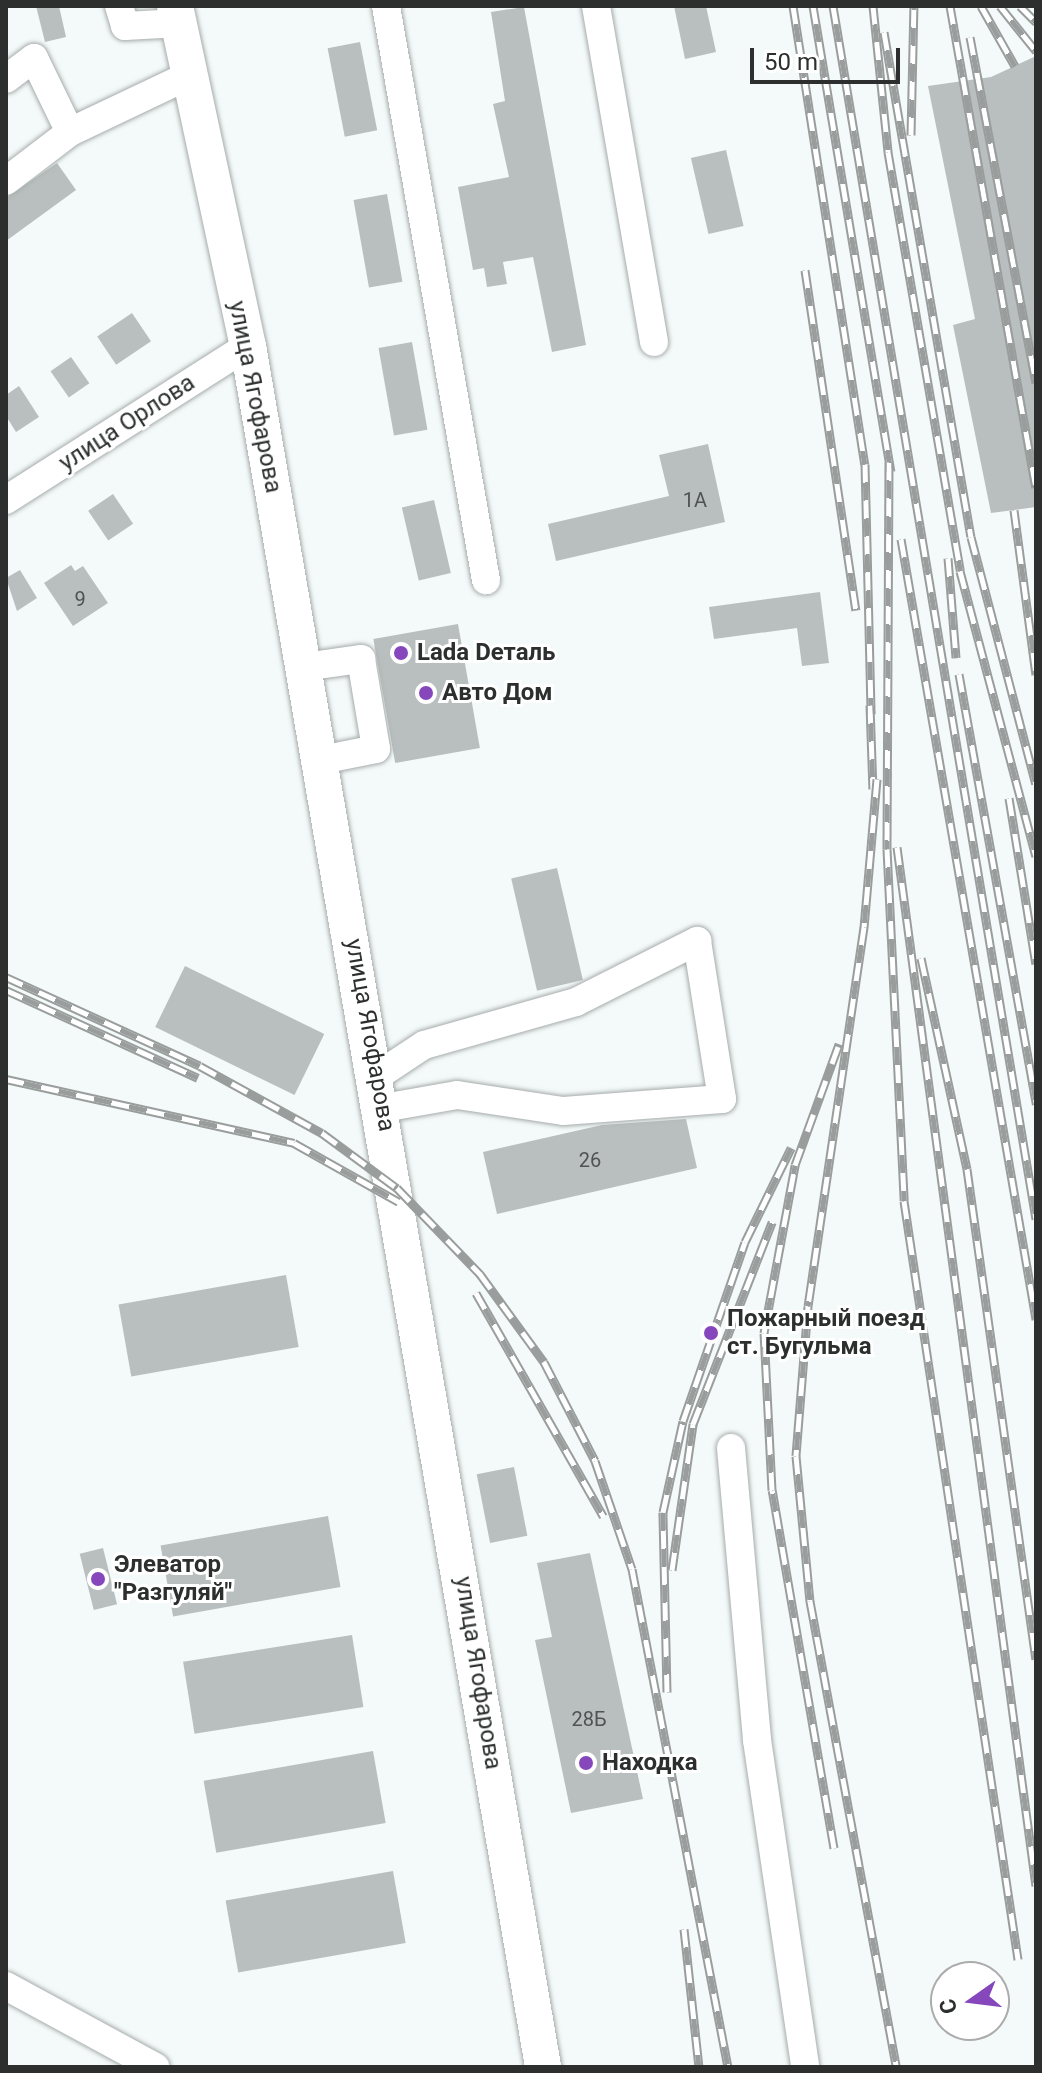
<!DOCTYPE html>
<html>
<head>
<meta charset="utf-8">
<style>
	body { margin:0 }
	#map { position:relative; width:1042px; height:2073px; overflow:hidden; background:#f4faf9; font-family:Roboto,sans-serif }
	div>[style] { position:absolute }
	.building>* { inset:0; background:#b9bfbe; transform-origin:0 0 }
	.roads { filter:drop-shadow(0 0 2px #a6acab) drop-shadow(0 0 2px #a6acab) }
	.minor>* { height:28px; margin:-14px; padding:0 14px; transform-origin:14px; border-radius:14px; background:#fff }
	.major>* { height:36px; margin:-18px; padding:0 18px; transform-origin:18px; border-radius:18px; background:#fff }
	.rail>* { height:9px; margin-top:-4.5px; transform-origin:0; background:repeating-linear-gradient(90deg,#fff 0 18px,#999e9d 0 36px); box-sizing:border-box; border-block:2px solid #999e9d }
	.dots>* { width:22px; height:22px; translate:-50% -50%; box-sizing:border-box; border:4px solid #fff; border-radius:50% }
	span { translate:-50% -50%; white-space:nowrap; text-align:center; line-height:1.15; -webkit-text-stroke:6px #fff; paint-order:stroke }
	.number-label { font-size:20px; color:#4f5352 }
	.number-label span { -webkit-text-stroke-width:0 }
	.street-label { font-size:24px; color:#2c2f2e }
	.poi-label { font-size:24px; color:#2c2f2e; font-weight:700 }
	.left { translate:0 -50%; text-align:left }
	.frame { position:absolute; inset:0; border:8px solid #2c2f2e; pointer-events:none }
	.north { position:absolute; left:930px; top:1961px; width:80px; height:80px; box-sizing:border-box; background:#fff; border:2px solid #abacab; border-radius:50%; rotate:256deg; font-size:22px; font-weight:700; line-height:32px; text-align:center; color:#2c2f2e }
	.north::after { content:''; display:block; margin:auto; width:28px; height:36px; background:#8647bd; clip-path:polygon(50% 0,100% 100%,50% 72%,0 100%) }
	.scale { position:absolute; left:750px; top:48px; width:150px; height:36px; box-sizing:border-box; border:4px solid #2c2f2e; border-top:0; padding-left:10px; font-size:24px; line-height:28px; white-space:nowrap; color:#2c2f2e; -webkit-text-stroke:6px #fff; paint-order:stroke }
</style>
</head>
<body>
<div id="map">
	<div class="building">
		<i style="clip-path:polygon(36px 6px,59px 6px,66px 37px,45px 42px)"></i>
		<i style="clip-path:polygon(674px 6px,706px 6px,716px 52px,685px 59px)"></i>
		<i style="clip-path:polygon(524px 7px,586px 345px,552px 352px,533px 257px,503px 262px,507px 284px,487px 287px,484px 268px,473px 270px,458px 187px,509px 177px,493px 104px,505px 101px,491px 12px)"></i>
		<i style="left:360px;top:42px;width:90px;height:33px;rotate:79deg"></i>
		<i style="clip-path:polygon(1036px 56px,1036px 507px,991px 513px,953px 325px,975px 319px,928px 86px,991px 77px)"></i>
		<i style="left:726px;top:150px;width:78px;height:36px;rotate:77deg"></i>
		<i style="clip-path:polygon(57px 163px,76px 190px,6px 241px,6px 198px)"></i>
		<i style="left:387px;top:194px;width:89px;height:34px;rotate:80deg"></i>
		<i style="left:132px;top:313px;width:34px;height:42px;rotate:56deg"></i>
		<i style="left:412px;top:342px;width:89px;height:34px;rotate:80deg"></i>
		<i style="left:71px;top:357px;width:32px;height:25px;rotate:55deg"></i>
		<i style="clip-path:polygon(19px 386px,39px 417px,16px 432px,6px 416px,6px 395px)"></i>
		<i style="clip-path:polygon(708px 444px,725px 522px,556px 561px,548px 524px,669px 496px,659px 455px)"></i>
		<i style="left:113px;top:494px;width:36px;height:30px;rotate:56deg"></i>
		<i style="left:434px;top:500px;width:75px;height:33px;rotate:77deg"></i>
		<i style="clip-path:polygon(71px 565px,75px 571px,83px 566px,108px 603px,73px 626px,44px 583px)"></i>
		<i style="clip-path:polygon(20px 570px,37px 598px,17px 611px,6px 578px)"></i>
		<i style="clip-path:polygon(820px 592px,829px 663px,802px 666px,797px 628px,714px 639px,709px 607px)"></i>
		<i style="left:458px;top:624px;width:126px;height:86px;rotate:80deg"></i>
		<i style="left:557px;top:868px;width:115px;height:47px;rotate:77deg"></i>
		<i style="left:185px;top:966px;width:155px;height:68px;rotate:26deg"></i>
		<i style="clip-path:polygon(686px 1119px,697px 1168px,497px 1214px,483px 1152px,602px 1125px)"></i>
		<i style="left:286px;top:1275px;width:73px;height:170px;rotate:80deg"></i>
		<i style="left:514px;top:1467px;width:70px;height:38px;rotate:79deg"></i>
		<i style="left:328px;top:1516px;width:72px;height:170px;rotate:80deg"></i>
		<i style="left:103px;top:1548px;width:58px;height:24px;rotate:76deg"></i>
		<i style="clip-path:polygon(590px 1553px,643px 1799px,571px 1813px,535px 1640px,552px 1637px,537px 1563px)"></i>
		<i style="left:352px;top:1635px;width:73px;height:171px;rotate:81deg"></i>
		<i style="left:373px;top:1751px;width:73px;height:172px;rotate:80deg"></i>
		<i style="left:393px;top:1871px;width:73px;height:170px;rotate:80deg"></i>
	</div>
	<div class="roads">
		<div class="minor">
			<i style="left:119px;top:6px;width:21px;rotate:73deg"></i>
			<i style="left:125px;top:26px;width:55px;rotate:-3.1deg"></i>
			<i style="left:386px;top:6px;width:583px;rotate:80.12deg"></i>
			<i style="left:596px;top:6px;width:341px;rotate:80.2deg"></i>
			<i style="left:6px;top:79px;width:35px;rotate:-37deg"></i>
			<i style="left:34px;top:58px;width:82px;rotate:64.1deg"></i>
			<i style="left:70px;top:132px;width:133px;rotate:-25.4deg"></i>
			<i style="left:6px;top:181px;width:81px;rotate:-37.4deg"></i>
			<i style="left:6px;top:500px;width:287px;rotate:-32.5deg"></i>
			<i style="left:304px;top:667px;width:58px;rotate:-8deg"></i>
			<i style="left:361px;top:659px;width:91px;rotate:80.5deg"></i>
			<i style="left:376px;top:749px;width:56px;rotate:168.7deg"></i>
			<i style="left:377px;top:1076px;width:56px;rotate:-33.4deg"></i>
			<i style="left:424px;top:1045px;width:158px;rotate:-15.8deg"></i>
			<i style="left:576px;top:1002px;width:136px;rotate:-26.8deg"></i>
			<i style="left:697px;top:941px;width:160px;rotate:81deg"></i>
			<i style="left:722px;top:1099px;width:159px;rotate:175.7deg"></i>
			<i style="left:563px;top:1111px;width:107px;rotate:-171.4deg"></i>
			<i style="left:457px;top:1095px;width:75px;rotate:170deg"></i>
			<i style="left:731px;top:1448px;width:293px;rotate:84.9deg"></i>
			<i style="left:757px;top:1740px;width:331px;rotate:81.6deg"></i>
			<i style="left:6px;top:1986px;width:170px;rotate:28.5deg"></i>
		</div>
		<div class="major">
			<i style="left:175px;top:6px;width:348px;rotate:77.9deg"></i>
			<i style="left:248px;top:346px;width:1746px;rotate:80.27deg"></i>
		</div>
	</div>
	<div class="rail">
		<i style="left:793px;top:6px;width:464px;rotate:81.1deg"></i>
		<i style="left:865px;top:464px;width:250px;rotate:88.6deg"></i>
		<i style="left:813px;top:6px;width:472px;rotate:80.5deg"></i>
		<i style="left:833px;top:6px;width:1230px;rotate:80.5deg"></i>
		<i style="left:873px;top:6px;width:147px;rotate:84.1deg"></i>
		<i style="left:888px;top:152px;width:425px;rotate:80.2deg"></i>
		<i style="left:960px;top:571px;width:295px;rotate:75.1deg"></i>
		<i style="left:950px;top:6px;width:489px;rotate:79.9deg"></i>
		<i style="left:981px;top:6px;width:69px;rotate:60.5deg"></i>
		<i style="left:1000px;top:6px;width:58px;rotate:51.3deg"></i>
		<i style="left:1020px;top:6px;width:23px;rotate:45deg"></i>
		<i style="left:884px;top:32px;width:512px;rotate:80.23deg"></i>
		<i style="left:971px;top:537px;width:255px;rotate:75.3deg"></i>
		<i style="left:970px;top:37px;width:352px;rotate:79.2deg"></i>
		<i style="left:911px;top:135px;width:129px;rotate:-88.7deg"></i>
		<i style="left:805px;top:270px;width:344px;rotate:81.5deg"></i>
		<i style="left:889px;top:462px;width:387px;rotate:90.3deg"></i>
		<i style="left:887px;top:849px;width:352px;rotate:87.2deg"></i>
		<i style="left:904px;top:1201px;width:767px;rotate:81.45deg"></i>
		<i style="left:1014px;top:510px;width:166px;rotate:82.4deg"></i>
		<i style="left:901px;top:539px;width:792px;rotate:80.18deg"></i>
		<i style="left:948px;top:558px;width:100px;rotate:85.4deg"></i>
		<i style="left:959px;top:674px;width:437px;rotate:79.8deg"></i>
		<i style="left:870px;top:705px;width:84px;rotate:88deg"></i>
		<i style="left:877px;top:779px;width:149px;rotate:95deg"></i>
		<i style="left:864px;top:927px;width:383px;rotate:98.4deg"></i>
		<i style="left:808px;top:1306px;width:150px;rotate:94.6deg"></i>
		<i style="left:796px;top:1456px;width:146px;rotate:84.5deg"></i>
		<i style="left:810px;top:1601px;width:474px;rotate:79.5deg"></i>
		<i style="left:1009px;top:798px;width:168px;rotate:80.8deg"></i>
		<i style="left:897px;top:847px;width:1048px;rotate:82.38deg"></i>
		<i style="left:921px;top:958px;width:216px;rotate:77.7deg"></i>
		<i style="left:967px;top:1169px;width:495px;rotate:82deg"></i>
		<i style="left:6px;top:977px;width:213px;rotate:24.6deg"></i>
		<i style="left:200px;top:1066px;width:139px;rotate:28.8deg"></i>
		<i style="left:322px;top:1133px;width:93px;rotate:36.3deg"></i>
		<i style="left:397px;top:1188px;width:120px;rotate:46deg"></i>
		<i style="left:480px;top:1274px;width:109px;rotate:54deg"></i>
		<i style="left:544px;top:1362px;width:111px;rotate:62.7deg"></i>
		<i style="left:595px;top:1461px;width:114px;rotate:71.1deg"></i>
		<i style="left:632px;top:1569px;width:507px;rotate:79.09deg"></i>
		<i style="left:6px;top:990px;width:211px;rotate:24.6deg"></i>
		<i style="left:6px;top:1079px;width:295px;rotate:12.5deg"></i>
		<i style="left:294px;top:1143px;width:120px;rotate:29.3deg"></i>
		<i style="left:476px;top:1293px;width:257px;rotate:60.3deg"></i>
		<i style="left:672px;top:1570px;width:148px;rotate:-81.8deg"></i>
		<i style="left:693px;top:1424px;width:217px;rotate:-68.6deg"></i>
		<i style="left:667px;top:1692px;width:180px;rotate:-91.3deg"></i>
		<i style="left:663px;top:1512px;width:93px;rotate:-77.6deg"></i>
		<i style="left:683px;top:1421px;width:189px;rotate:-70.9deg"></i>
		<i style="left:745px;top:1242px;width:105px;rotate:-63.9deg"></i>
		<i style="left:834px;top:1848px;width:363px;rotate:-99.8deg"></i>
		<i style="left:772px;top:1490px;width:157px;rotate:-92.9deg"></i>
		<i style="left:764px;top:1333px;width:171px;rotate:-79.5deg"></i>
		<i style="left:795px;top:1165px;width:129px;rotate:-70deg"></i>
		<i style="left:684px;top:1929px;width:139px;rotate:83.8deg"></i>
	</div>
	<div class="dots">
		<i style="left:401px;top:653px;background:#8647bd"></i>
		<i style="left:426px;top:693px;background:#8647bd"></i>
		<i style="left:711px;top:1333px;background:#8647bd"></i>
		<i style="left:98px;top:1579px;background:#8647bd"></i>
		<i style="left:586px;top:1763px;background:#8647bd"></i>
	</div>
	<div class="number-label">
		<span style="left:695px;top:500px">1А</span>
		<span style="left:80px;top:599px">9</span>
		<span style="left:590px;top:1160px">26</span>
		<span style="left:589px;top:1719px">28Б</span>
	</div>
	<div class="street-label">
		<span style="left:255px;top:397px;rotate:79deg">улица Ягофарова</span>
		<span style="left:127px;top:423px;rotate:-33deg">улица Орлова</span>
		<span style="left:370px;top:1035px;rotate:80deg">улица Ягофарова</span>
		<span style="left:478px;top:1673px;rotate:81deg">улица Ягофарова</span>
	</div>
	<div class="poi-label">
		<span class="left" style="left:417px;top:653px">Lada Dеталь</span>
		<span class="left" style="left:442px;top:693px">Авто Дом</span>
		<span class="left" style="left:727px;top:1333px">Пожарный поезд<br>ст. Бугульма</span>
		<span class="left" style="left:114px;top:1579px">Элеватор<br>"Разгуляй"</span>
		<span class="left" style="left:602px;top:1763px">Находка</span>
	</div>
	<div class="frame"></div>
	<div class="north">С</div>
	<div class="scale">50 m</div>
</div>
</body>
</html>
